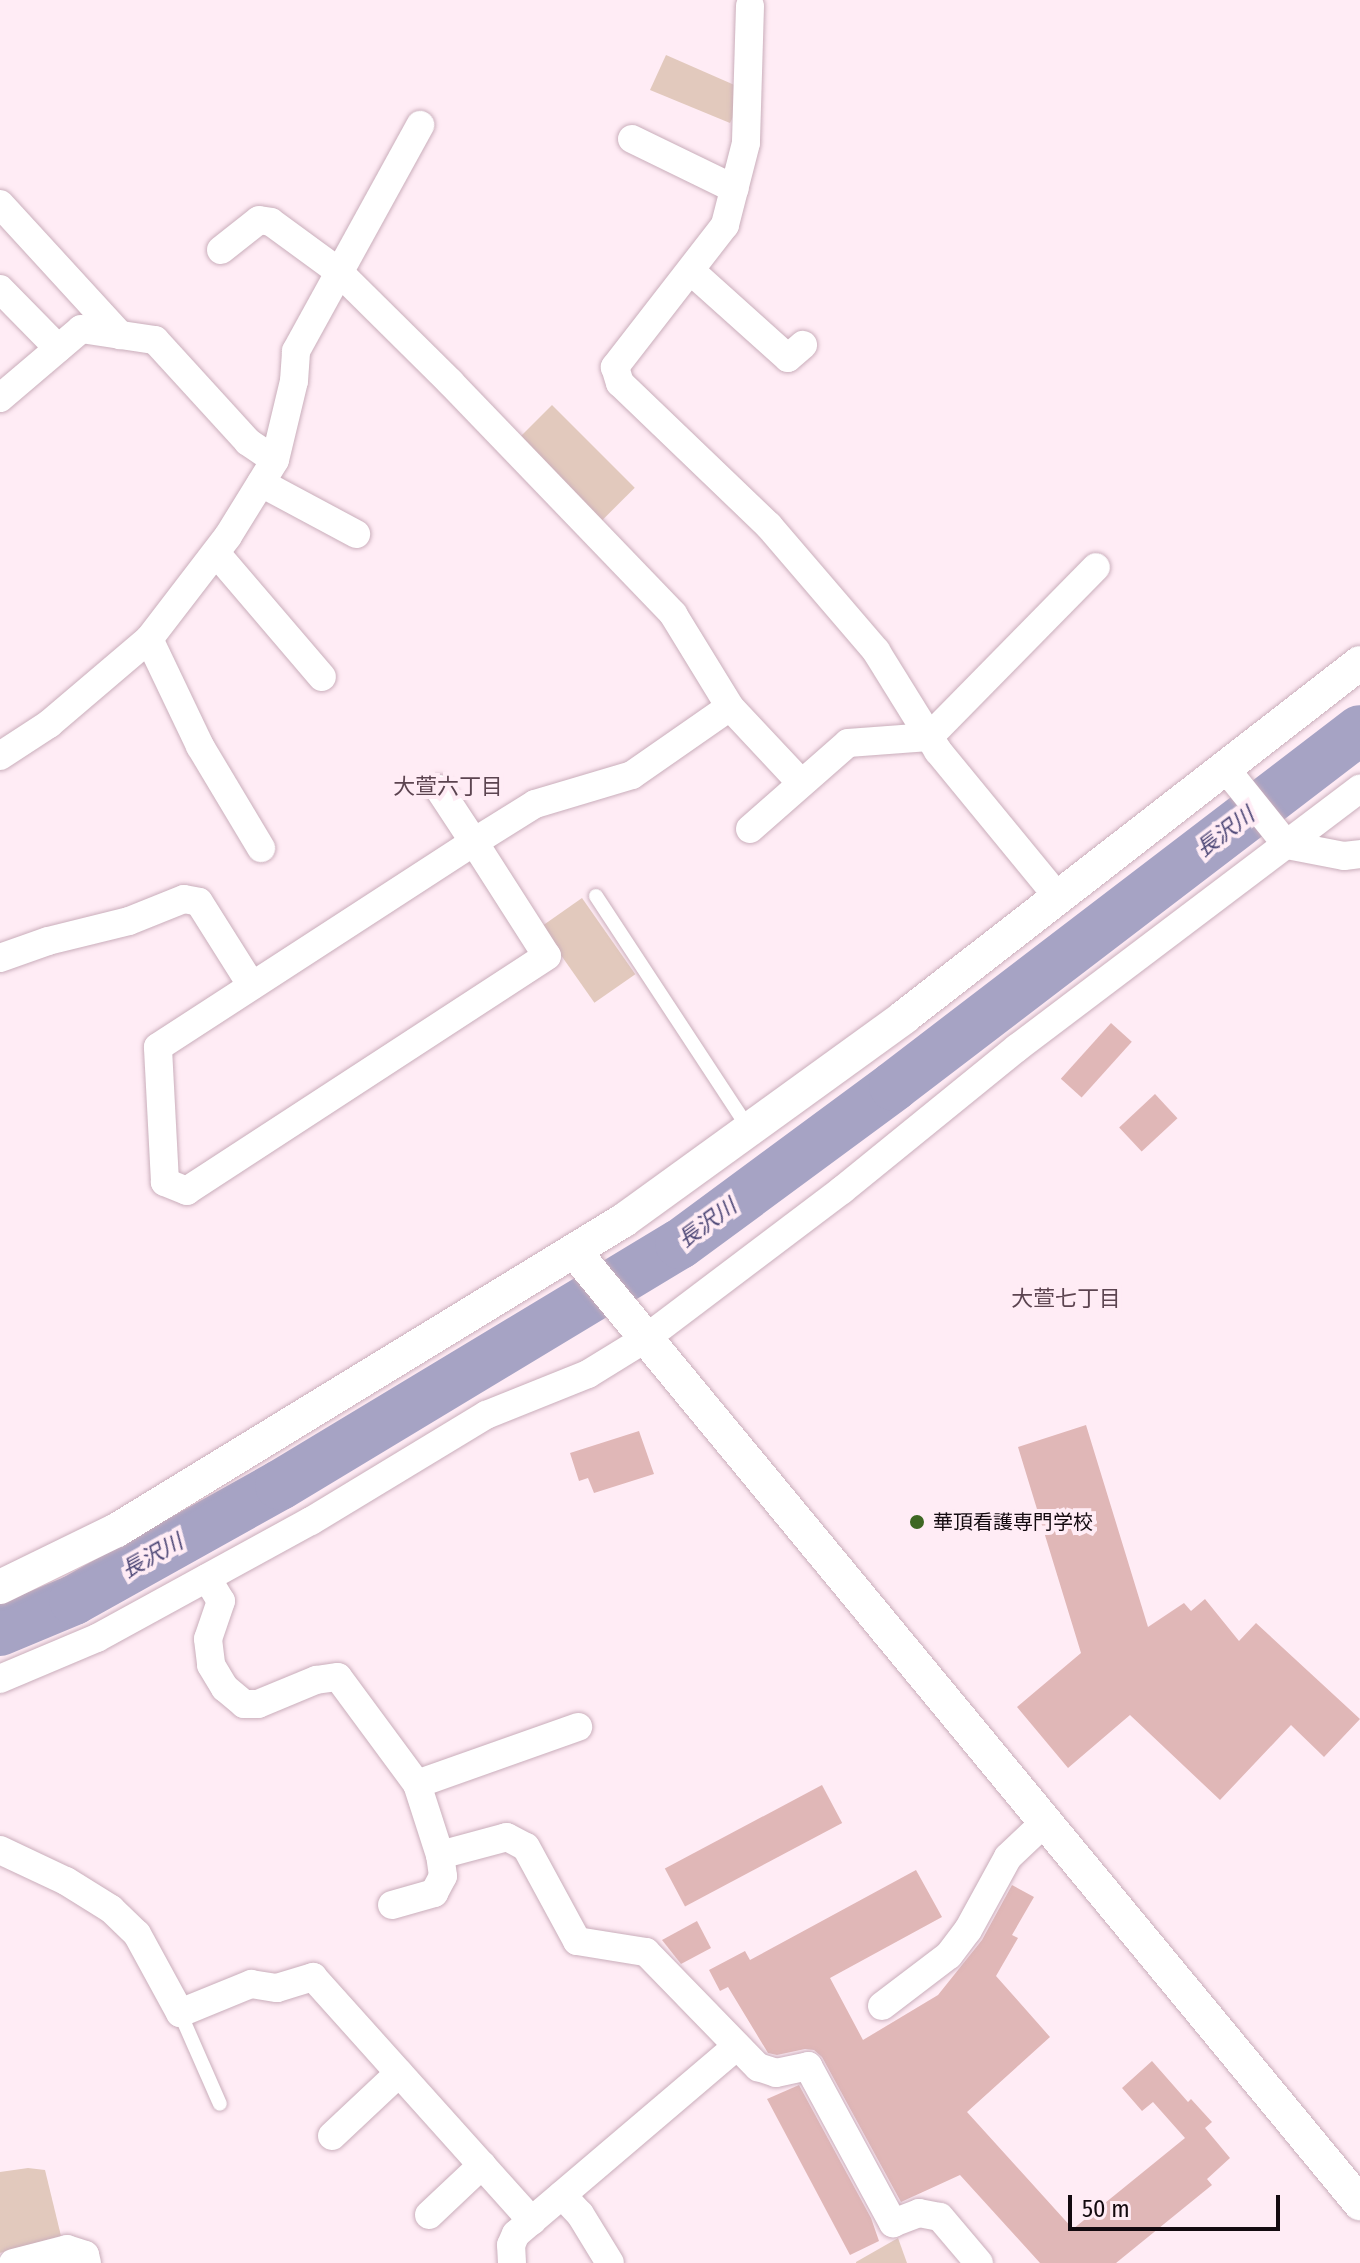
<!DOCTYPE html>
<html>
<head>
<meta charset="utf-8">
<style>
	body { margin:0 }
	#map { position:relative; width:1360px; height:2263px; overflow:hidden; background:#ffecf5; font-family:"Fira Sans Condensed","Noto Sans JP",sans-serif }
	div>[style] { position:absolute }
	.green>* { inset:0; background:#e2c9bd; transform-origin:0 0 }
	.river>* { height:50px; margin:-25px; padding:0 25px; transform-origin:25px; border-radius:25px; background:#a6a3c4 }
	.building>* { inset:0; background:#e0b7b7; transform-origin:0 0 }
	.roads { filter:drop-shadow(0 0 2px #caaebb) drop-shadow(0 0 2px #caaebb) }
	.service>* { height:14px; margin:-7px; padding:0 7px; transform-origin:7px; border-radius:7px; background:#fff }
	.minor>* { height:28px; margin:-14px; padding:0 14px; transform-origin:14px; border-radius:14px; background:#fff }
	.tertiary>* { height:34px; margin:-17px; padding:0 17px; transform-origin:17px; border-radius:17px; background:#fff }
	.dots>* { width:22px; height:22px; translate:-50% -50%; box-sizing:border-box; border:4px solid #ffecf5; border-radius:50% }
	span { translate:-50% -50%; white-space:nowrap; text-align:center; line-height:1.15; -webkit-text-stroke:8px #ffecf5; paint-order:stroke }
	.poi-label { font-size:20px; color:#130a0f }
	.left { translate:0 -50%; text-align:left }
	.neighbourhood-label { font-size:22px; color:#5c4450 }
	.water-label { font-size:22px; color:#4d4776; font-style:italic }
	.scale { position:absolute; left:1068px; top:2195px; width:212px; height:36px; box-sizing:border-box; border:4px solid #130a0f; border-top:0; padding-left:10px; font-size:24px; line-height:28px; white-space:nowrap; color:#130a0f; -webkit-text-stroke:6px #ffecf5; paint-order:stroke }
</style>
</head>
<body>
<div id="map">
	<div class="green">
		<i style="clip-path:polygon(666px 55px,739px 87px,735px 113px,730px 123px,650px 90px)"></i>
		<i style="left:552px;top:405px;width:117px;height:46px;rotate:45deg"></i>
		<i style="left:582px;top:898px;width:93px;height:50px;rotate:55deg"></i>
		<i style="clip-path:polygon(28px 2168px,45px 2170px,61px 2236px,0 2253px,0 2172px)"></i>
		<i style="clip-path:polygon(898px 2238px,907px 2263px,856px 2263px,856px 2262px)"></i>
	</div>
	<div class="river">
		<i style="left:0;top:1631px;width:80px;rotate:-22.7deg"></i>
		<i style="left:74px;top:1600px;width:236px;rotate:-29.2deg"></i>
		<i style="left:280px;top:1485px;width:467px;rotate:-31.1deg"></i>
		<i style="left:680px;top:1244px;width:266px;rotate:-36.4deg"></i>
		<i style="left:894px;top:1086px;width:586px;rotate:-37.38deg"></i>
	</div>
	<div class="building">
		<i style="left:1111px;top:1023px;width:28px;height:75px;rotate:42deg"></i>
		<i style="left:1155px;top:1094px;width:33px;height:49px;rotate:47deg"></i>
		<i style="clip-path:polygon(1086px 1425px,1148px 1627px,1184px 1603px,1191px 1611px,1205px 1599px,1239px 1641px,1256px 1623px,1360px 1719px,1324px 1757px,1291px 1725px,1220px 1800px,1130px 1715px,1068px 1768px,1017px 1707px,1081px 1653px,1018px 1447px)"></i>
		<i style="clip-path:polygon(639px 1431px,654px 1474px,594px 1493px,588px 1478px,579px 1481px,570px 1453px)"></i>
		<i style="left:822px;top:1785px;width:43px;height:178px;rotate:62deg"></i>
		<i style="clip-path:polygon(916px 1870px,942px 1917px,830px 1978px,863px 2040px,938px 1995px,982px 1940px,1012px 1885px,1034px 1897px,1012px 1935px,1018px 1938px,996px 1976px,1050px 2037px,967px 2112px,1073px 2229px,1185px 2138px,1153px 2102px,1142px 2111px,1122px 2088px,1152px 2061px,1188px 2102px,1191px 2099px,1212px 2122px,1205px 2128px,1230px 2158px,1207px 2179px,1212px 2185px,1116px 2263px,1040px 2263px,960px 2175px,901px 2202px,822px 2057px,814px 2050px,805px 2049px,777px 2055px,768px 2053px,728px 1987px,720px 1991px,709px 1970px,745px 1951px,750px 1960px)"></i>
		<i style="clip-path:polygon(697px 1921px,711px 1948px,681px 1964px,662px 1940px)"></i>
		<i style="clip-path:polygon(799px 2085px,871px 2218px,879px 2241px,850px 2255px,767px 2099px)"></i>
	</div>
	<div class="roads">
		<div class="service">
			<i style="left:596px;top:896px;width:279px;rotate:56.7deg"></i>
			<i style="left:180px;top:2013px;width:99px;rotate:66.3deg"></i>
		</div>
		<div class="minor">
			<i style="left:750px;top:6px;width:137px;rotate:91.7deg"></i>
			<i style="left:746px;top:143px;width:85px;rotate:104.4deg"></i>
			<i style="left:725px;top:225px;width:180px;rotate:127.8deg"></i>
			<i style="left:615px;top:367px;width:17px;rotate:73deg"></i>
			<i style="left:620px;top:383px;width:207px;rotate:43.8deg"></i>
			<i style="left:769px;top:526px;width:165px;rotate:49.4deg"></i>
			<i style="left:876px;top:651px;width:118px;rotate:58.2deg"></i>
			<i style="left:938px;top:751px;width:189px;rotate:50.6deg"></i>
			<i style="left:632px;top:139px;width:114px;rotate:25.9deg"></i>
			<i style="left:0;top:204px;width:178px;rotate:47.5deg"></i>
			<i style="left:221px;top:250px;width:48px;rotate:-38.3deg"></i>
			<i style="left:259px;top:220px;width:12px;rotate:9deg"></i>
			<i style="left:271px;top:222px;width:83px;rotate:36.2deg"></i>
			<i style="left:338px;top:271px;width:158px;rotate:44.7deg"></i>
			<i style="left:450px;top:382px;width:322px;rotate:46.1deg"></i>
			<i style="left:673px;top:614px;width:109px;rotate:58.5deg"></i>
			<i style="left:730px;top:707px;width:104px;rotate:46.9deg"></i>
			<i style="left:691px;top:271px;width:130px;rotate:41.9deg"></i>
			<i style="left:788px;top:358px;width:20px;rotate:-41deg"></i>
			<i style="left:0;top:289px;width:83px;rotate:45.5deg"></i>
			<i style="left:0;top:398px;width:106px;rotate:-40.4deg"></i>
			<i style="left:81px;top:329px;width:75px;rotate:8.5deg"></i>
			<i style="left:155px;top:340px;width:138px;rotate:47.6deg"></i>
			<i style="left:248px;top:442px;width:32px;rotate:34deg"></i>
			<i style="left:261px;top:483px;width:108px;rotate:28.2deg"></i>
			<i style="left:216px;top:553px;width:163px;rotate:49.5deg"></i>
			<i style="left:149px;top:639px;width:119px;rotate:64.5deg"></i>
			<i style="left:200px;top:746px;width:119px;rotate:59.1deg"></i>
			<i style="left:0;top:756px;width:59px;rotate:-33.1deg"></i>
			<i style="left:49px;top:724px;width:131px;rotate:-40.4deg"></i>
			<i style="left:149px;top:639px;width:130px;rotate:-52.5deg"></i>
			<i style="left:228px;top:536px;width:89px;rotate:-58.3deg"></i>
			<i style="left:275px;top:460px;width:81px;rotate:-76.5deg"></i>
			<i style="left:294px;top:381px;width:30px;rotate:-86deg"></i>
			<i style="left:296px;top:351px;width:258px;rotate:-61.2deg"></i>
			<i style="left:1225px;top:768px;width:99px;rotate:51.2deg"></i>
			<i style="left:1287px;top:845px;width:58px;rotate:10.9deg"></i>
			<i style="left:1344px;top:856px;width:16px;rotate:-7deg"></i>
			<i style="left:439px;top:789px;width:64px;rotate:56.6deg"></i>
			<i style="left:474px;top:842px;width:135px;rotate:57.4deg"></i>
			<i style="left:547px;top:956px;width:430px;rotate:146.9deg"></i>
			<i style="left:187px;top:1191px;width:24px;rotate:-158deg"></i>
			<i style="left:165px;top:1182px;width:135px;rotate:-93deg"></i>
			<i style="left:158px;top:1047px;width:377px;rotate:-33deg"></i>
			<i style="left:474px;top:842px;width:72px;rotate:-31.9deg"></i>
			<i style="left:535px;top:804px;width:101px;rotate:-16.6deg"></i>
			<i style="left:632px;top:775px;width:119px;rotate:-34.8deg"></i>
			<i style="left:750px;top:829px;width:130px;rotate:-41.3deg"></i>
			<i style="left:848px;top:743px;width:81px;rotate:-4.2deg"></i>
			<i style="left:929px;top:737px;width:238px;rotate:-45.5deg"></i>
			<i style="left:0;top:958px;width:51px;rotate:-19.5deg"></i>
			<i style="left:48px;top:941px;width:83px;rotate:-13.9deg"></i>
			<i style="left:129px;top:921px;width:59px;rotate:-21.8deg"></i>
			<i style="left:184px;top:899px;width:15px;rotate:11deg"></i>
			<i style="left:199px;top:902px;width:99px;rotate:57.8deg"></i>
			<i style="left:207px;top:1578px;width:27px;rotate:59deg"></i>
			<i style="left:221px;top:1601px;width:40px;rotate:108.9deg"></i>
			<i style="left:208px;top:1639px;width:26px;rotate:83deg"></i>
			<i style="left:211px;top:1665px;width:27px;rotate:59deg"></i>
			<i style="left:225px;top:1688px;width:25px;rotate:40deg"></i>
			<i style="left:244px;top:1704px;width:14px"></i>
			<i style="left:258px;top:1704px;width:63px;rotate:-22.5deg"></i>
			<i style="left:316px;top:1680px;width:22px;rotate:-8deg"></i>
			<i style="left:338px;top:1677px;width:133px;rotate:53.6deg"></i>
			<i style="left:417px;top:1784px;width:75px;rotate:72.1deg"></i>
			<i style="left:440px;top:1855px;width:69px;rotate:-15deg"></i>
			<i style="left:507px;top:1837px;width:21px;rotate:28deg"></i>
			<i style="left:526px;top:1847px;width:107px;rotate:61.5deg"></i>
			<i style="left:577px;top:1941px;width:70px;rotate:9.1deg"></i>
			<i style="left:646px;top:1952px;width:161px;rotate:45.8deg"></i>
			<i style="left:758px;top:2067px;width:19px;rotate:18deg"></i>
			<i style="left:776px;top:2073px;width:33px;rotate:-12deg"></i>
			<i style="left:808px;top:2066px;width:179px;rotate:61.6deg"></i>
			<i style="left:893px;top:2223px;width:28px;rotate:-21deg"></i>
			<i style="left:919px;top:2213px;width:21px;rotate:11deg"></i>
			<i style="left:940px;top:2217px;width:60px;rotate:49.7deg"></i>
			<i style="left:0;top:1679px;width:105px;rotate:-22.9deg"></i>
			<i style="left:97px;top:1638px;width:244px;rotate:-28.7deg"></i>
			<i style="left:311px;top:1521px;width:205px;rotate:-31.2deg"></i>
			<i style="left:486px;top:1415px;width:110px;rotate:-21.9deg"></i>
			<i style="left:588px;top:1374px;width:67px;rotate:-31.6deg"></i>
			<i style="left:645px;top:1339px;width:247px;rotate:-37.1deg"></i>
			<i style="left:842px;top:1190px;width:225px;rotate:-39.1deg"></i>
			<i style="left:1017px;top:1048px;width:430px;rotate:-37.1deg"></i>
			<i style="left:417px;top:1784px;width:171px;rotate:-19.5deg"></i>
			<i style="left:0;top:1850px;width:73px;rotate:25.2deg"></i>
			<i style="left:66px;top:1881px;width:53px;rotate:31.9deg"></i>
			<i style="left:111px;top:1909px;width:36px;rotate:44deg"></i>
			<i style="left:137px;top:1934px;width:90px;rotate:61.4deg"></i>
			<i style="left:180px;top:2013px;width:77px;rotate:-22.2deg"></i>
			<i style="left:251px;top:1984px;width:26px;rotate:9deg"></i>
			<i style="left:277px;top:1988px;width:38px;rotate:-17deg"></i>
			<i style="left:313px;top:1977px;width:328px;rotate:48.1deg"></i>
			<i style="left:392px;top:1905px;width:44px;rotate:-15.9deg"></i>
			<i style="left:434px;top:1893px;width:19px;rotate:-62deg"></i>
			<i style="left:443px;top:1876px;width:21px;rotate:-98deg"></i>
			<i style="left:882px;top:2006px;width:84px;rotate:-37.3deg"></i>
			<i style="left:949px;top:1955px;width:31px;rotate:-53deg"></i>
			<i style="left:968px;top:1930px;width:83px;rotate:-61.3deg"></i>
			<i style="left:1008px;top:1857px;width:51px;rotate:-43.4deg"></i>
			<i style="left:332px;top:2136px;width:92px;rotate:-43.2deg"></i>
			<i style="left:562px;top:2195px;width:26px;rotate:47deg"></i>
			<i style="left:580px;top:2214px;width:57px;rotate:58.5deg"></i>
			<i style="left:429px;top:2215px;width:73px;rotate:-43.3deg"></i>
			<i style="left:13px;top:2263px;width:56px;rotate:-14.5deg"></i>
			<i style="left:67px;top:2249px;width:19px;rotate:18deg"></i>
			<i style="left:85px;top:2255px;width:8px;rotate:76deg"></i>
			<i style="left:512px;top:2263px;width:18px;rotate:-93deg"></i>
			<i style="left:511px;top:2245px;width:12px;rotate:-66deg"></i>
			<i style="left:516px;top:2234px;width:290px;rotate:-40.4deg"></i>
		</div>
		<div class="tertiary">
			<i style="left:574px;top:1251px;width:1235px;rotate:50.46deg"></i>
			<i style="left:0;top:1587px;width:130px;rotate:-26deg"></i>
			<i style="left:117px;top:1530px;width:594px;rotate:-31.44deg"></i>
			<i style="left:624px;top:1220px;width:346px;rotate:-35.9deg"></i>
			<i style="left:904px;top:1017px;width:577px;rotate:-37.82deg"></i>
		</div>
	</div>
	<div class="dots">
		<i style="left:917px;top:1522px;background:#3e6723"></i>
	</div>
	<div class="poi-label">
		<span class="left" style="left:933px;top:1522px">華頂看護専門学校</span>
	</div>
	<div class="neighbourhood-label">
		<span style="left:448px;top:787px">大萱六丁目</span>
		<span style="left:1066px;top:1299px">大萱七丁目</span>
	</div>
	<div class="water-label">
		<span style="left:1225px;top:832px;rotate:-37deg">長沢川</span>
		<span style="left:707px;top:1223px;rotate:-36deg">長沢川</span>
		<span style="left:152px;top:1556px;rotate:-29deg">長沢川</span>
	</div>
	<div class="scale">50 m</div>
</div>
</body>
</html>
